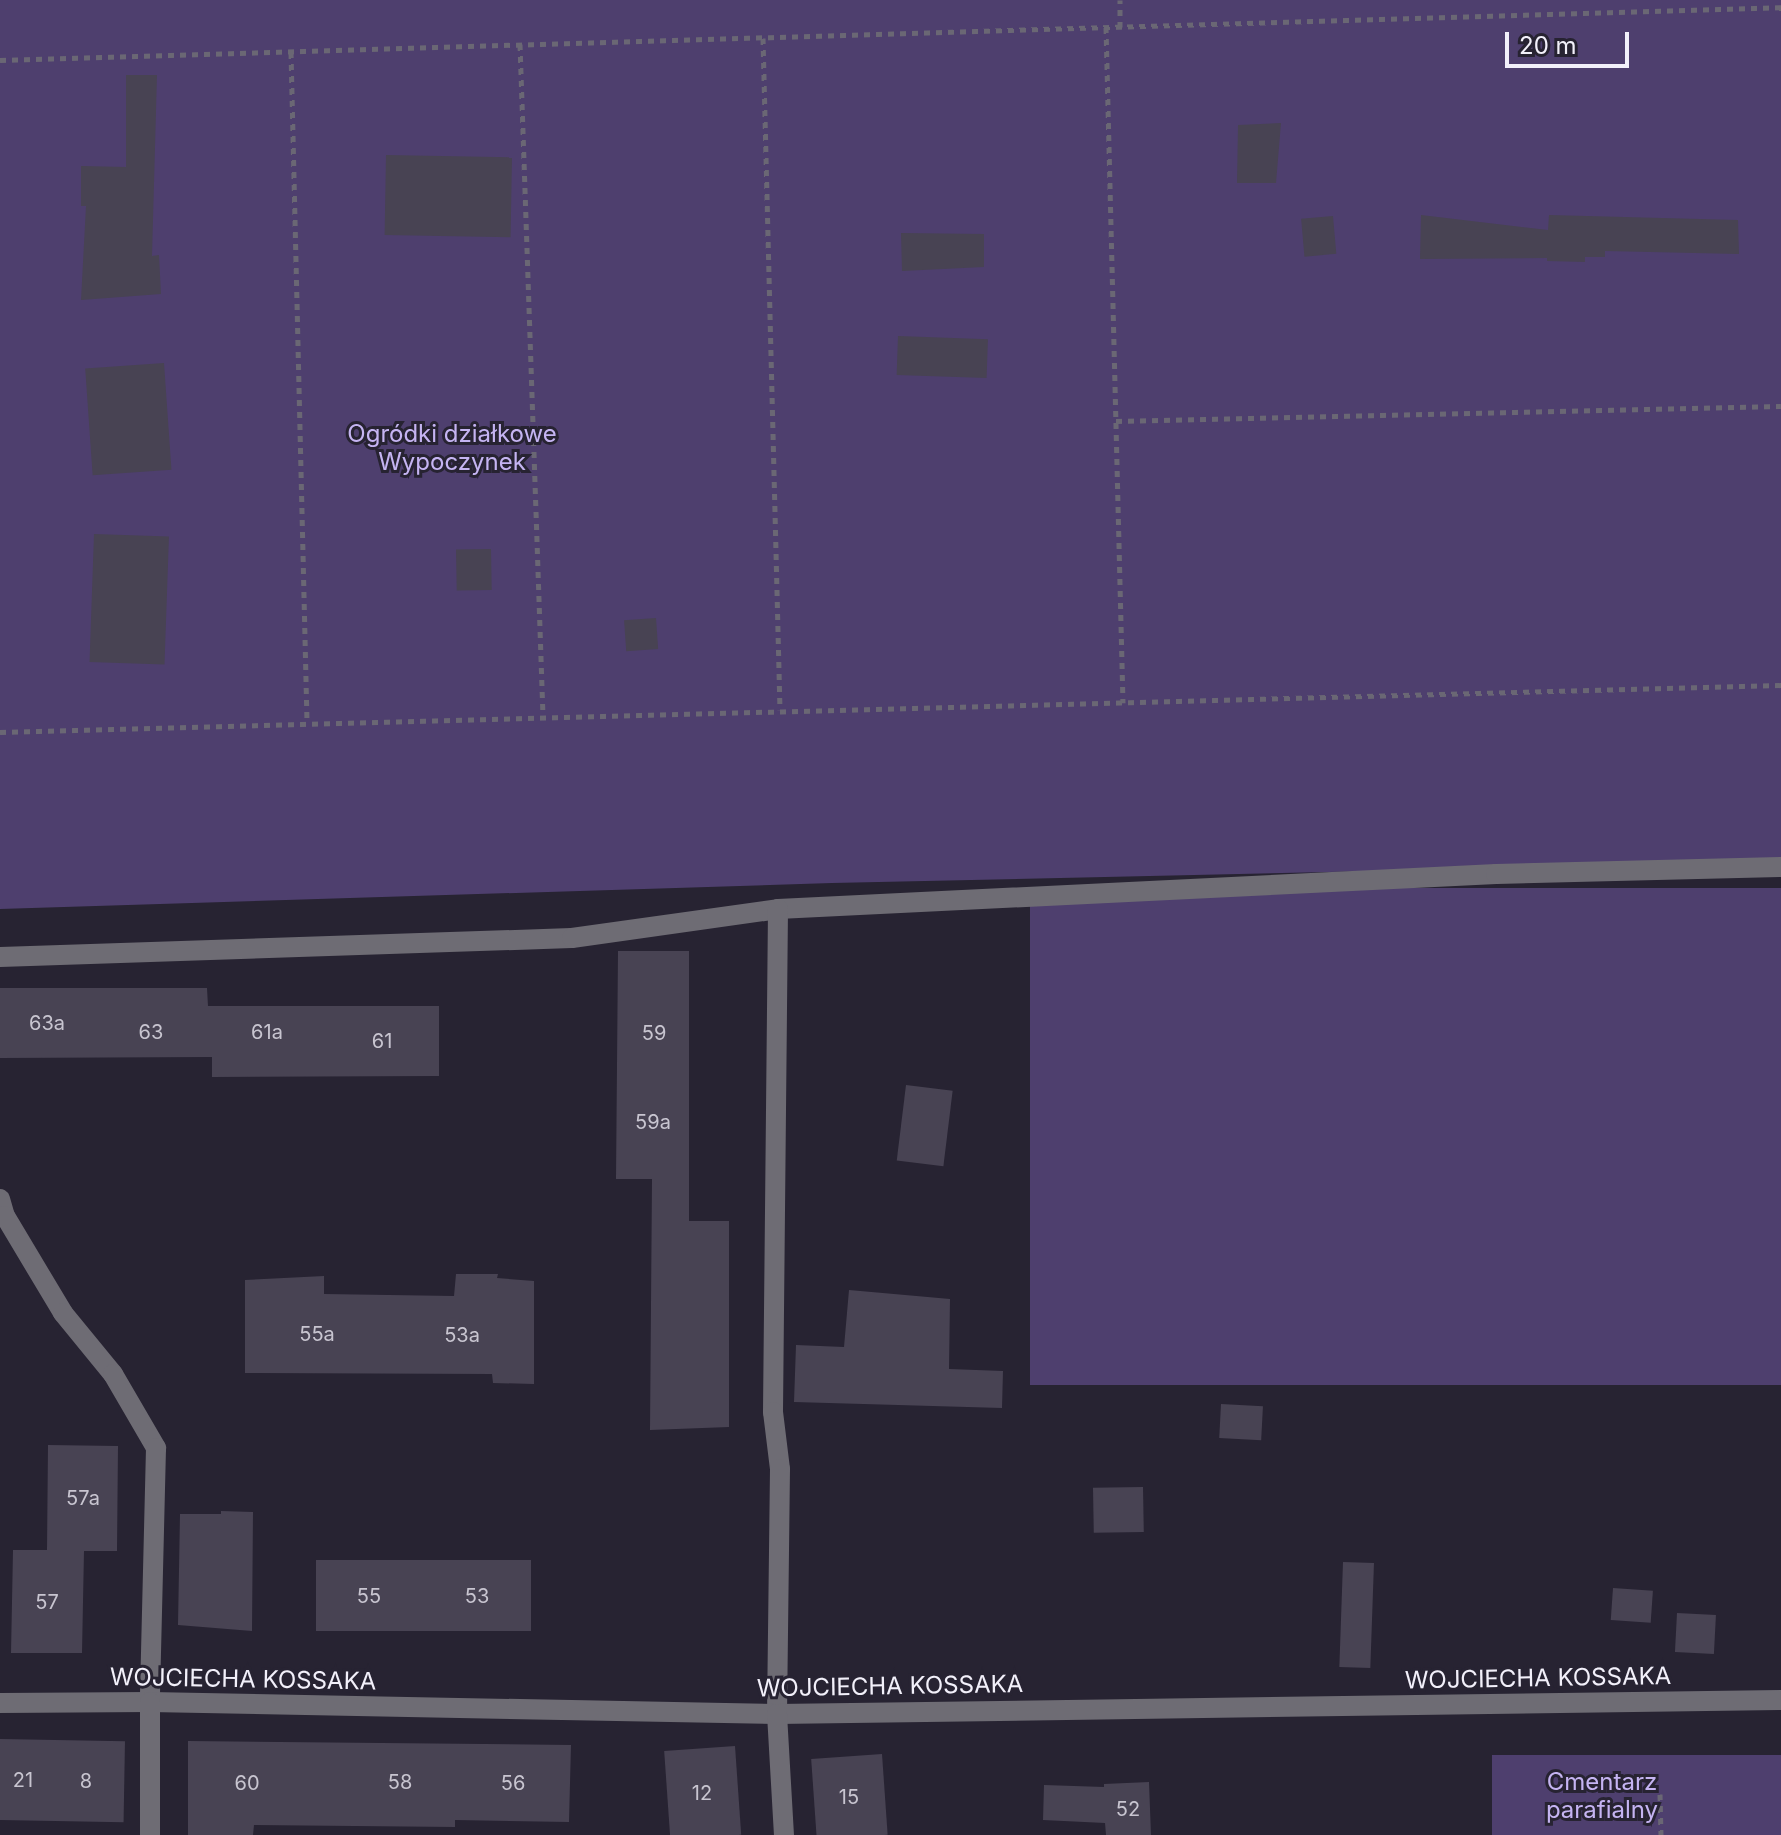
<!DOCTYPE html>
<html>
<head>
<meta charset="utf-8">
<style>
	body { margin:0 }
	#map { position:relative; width:1781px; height:1835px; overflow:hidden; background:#272332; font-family:Inter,sans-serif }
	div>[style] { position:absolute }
	.green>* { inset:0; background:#4e3f6e; transform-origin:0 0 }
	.building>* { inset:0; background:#484353; transform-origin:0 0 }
	.path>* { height:5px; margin-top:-2.5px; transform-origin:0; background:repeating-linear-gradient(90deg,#6a6774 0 6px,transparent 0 12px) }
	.service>* { height:20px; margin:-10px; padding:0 10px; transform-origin:10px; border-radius:10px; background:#6e6c74 }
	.minor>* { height:20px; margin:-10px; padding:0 10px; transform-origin:10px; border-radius:10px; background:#6e6c74 }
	span { translate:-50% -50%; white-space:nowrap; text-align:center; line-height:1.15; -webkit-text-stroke:6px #272332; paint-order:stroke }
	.number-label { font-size:20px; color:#c8c5d0 }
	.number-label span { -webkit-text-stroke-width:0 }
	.park-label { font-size:24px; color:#c5b4f2 }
	.street-label { font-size:24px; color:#f2f0fa }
	.scale { position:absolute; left:1505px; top:32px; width:124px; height:36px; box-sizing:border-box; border:4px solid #f2f0fa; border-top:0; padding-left:10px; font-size:24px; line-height:28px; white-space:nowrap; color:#f2f0fa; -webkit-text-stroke:6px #272332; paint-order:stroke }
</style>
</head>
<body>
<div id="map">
	<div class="green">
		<i style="clip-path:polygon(0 0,1781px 0,1781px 862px,832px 883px,0 909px)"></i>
		<i style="left:1781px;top:888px;width:497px;height:751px;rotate:90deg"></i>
		<i style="left:1781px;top:1755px;width:80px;height:289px;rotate:90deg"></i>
	</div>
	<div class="building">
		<i style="clip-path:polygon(126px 75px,157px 75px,152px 256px,159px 255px,161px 294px,81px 300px,86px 206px,81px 206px,81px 166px,126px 167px)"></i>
		<i style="clip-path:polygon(1281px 123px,1276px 183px,1237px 183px,1238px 125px)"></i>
		<i style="left:386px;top:155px;width:126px;height:80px;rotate:1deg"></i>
		<i style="clip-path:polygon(1421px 215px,1548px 230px,1549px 215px,1738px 220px,1739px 254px,1605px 251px,1605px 257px,1585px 257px,1585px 262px,1547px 261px,1547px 258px,1420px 259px)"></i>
		<i style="left:1333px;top:216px;width:38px;height:32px;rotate:85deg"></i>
		<i style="clip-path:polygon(901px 233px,984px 234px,984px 267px,902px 271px)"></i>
		<i style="left:898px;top:336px;width:90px;height:39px;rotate:2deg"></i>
		<i style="left:164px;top:363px;width:107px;height:79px;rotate:86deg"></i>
		<i style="left:94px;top:534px;width:75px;height:128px;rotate:2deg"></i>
		<i style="left:491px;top:549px;width:41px;height:35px;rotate:89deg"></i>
		<i style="left:656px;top:618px;width:31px;height:32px;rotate:86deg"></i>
		<i style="clip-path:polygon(618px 951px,689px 951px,689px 1221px,729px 1221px,729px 1427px,650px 1430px,652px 1179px,616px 1179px)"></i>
		<i style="clip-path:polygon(0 988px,207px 988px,208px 1006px,439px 1006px,439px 1076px,212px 1077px,212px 1057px,0 1058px)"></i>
		<i style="left:906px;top:1085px;width:47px;height:76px;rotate:7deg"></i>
		<i style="clip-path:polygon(456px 1274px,498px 1274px,497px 1278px,534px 1281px,534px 1384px,493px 1383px,492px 1374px,245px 1373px,245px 1280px,324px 1276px,324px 1294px,454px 1296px)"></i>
		<i style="clip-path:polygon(849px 1290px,950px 1299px,949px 1369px,1003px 1371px,1002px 1408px,794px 1402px,796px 1345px,844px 1347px)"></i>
		<i style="left:1221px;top:1404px;width:42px;height:34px;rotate:3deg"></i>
		<i style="clip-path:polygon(48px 1445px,118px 1446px,117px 1551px,84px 1551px,82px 1653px,11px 1653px,13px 1550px,47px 1550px)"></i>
		<i style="left:1143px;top:1487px;width:45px;height:50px;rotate:89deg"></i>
		<i style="clip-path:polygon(221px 1511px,253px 1512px,252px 1631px,178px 1625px,180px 1514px,221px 1514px)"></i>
		<i style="left:316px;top:1560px;width:215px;height:71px"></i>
		<i style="left:1343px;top:1562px;width:31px;height:105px;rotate:2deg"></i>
		<i style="left:1613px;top:1588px;width:40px;height:32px;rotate:4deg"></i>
		<i style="left:1677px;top:1613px;width:39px;height:39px;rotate:3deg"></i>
		<i style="left:0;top:1739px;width:125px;height:81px;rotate:1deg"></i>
		<i style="clip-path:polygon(188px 1741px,571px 1745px,569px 1822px,455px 1820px,455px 1827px,254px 1825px,253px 1835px,188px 1835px)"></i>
		<i style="left:735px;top:1746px;width:89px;height:71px;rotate:86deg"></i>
		<i style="left:882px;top:1754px;width:81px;height:71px;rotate:86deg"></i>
		<i style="clip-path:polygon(1149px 1782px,1151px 1835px,1106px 1835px,1105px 1823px,1043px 1820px,1044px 1785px,1104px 1787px,1104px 1784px)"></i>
	</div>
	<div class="path">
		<i style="left:1106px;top:27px;width:676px;rotate:88.56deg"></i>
		<i style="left:1120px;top:27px;width:27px;rotate:-90deg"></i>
		<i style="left:763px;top:38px;width:672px;rotate:88.55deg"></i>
		<i style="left:520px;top:44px;width:672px;rotate:88.04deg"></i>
		<i style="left:291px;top:52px;width:671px;rotate:88.63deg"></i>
		<i style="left:0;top:60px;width:1782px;rotate:-1.7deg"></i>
		<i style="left:1116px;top:421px;width:665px;rotate:-1.29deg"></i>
		<i style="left:0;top:732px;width:1782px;rotate:-1.51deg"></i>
		<i style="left:1660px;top:1794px;width:41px;rotate:88.6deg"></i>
	</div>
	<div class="service">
		<i style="left:778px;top:909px;width:719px;rotate:-2.79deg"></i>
		<i style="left:1496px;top:874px;width:285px;rotate:-1.4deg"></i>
		<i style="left:0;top:957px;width:572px;rotate:-1.9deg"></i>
		<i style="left:572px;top:938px;width:208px;rotate:-8deg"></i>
		<i style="left:778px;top:909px;width:503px;rotate:90.57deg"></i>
		<i style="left:773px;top:1412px;width:57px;rotate:83deg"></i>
		<i style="left:780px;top:1469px;width:245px;rotate:90.7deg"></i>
		<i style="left:0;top:1199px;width:18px;rotate:74deg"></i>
		<i style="left:5px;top:1216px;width:113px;rotate:59.1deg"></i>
		<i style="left:63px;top:1313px;width:79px;rotate:50.7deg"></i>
		<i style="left:113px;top:1374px;width:86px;rotate:59.8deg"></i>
		<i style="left:156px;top:1448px;width:254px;rotate:91.4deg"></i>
	</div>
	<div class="minor">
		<i style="left:0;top:1703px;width:150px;rotate:-0.4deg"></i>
		<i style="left:150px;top:1702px;width:627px;rotate:1.1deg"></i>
		<i style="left:777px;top:1714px;width:1004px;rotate:-0.8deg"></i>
		<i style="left:777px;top:1714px;width:121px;rotate:86.7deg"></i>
		<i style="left:150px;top:1835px;width:133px;rotate:-90deg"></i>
	</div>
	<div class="number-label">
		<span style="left:47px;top:1023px">63a</span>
		<span style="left:151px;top:1032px">63</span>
		<span style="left:267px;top:1032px">61a</span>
		<span style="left:654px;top:1033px">59</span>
		<span style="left:382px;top:1041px">61</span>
		<span style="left:653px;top:1122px">59a</span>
		<span style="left:317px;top:1334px">55a</span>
		<span style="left:462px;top:1335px">53a</span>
		<span style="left:83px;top:1498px">57a</span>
		<span style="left:369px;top:1596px">55</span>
		<span style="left:477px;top:1596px">53</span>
		<span style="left:47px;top:1602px">57</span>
		<span style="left:23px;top:1780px">21</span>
		<span style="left:86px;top:1781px">8</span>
		<span style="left:400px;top:1782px">58</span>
		<span style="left:247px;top:1783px">60</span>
		<span style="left:513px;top:1783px">56</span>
		<span style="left:702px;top:1793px">12</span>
		<span style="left:849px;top:1797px">15</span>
		<span style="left:1128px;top:1809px">52</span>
	</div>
	<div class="park-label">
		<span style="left:452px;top:448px">Ogródki działkowe<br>Wypoczynek</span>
		<span style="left:1602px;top:1796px">Cmentarz<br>parafialny</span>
	</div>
	<div class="street-label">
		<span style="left:1538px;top:1678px;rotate:-1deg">WOJCIECHA KOSSAKA</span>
		<span style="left:243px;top:1679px;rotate:1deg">WOJCIECHA KOSSAKA</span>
		<span style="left:890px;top:1686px;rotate:-1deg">WOJCIECHA KOSSAKA</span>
	</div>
	<div class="scale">20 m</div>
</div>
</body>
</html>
